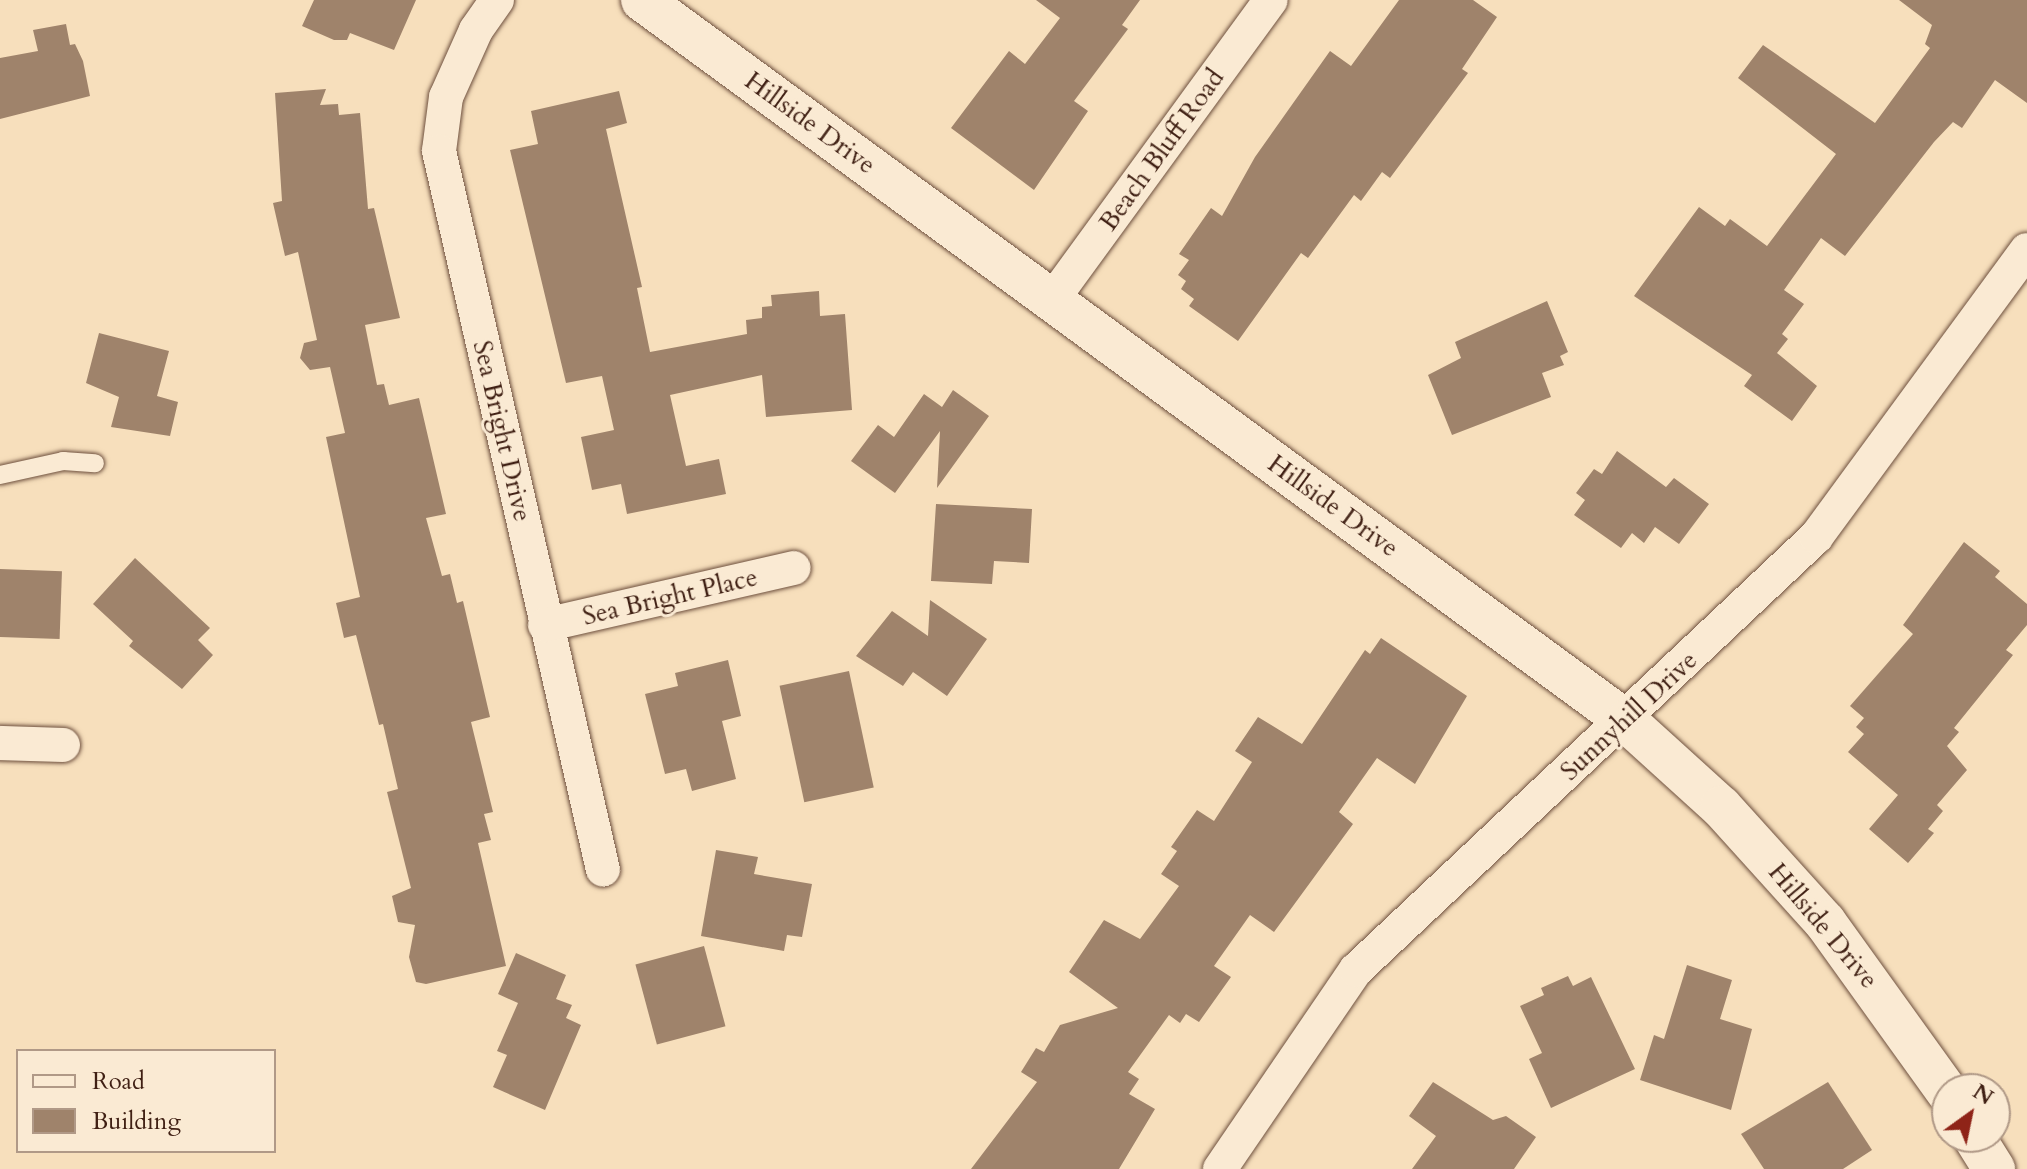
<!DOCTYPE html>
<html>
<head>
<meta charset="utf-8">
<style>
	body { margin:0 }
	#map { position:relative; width:2027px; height:1169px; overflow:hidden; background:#f7dfbc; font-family:Cardo,serif }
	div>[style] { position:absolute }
	.building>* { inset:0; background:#9f836b; transform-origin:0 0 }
	.roads { filter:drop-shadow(0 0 2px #6e503e) drop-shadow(0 0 2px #6e503e) }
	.service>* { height:18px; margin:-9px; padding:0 9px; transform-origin:9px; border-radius:9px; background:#faead3 }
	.minor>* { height:34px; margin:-17px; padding:0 17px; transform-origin:17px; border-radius:17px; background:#faead3 }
	.tertiary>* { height:42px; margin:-21px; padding:0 21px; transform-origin:21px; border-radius:21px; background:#faead3 }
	span { translate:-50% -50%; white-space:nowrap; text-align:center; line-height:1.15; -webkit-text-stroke:6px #faead3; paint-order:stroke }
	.street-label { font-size:26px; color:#402014 }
	.legend { position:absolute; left:16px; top:1049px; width:260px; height:104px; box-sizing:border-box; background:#faead3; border:2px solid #b09987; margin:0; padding:10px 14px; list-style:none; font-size:24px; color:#402014 }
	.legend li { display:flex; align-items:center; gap:16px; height:40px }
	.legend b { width:40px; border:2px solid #b09987 }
	.north { position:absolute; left:1931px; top:1073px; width:80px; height:80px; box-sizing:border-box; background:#faead3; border:2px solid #b09987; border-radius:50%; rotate:33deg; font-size:22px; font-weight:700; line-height:32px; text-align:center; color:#402014 }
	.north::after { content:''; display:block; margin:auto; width:28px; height:36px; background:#8f2418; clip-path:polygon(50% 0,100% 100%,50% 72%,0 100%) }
</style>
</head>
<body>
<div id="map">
	<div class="building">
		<i style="clip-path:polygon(314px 0,416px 0,394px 50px,350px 33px,347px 40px,334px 40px,302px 26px)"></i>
		<i style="clip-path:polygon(1036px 0,1140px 0,1122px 25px,1128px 29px,1074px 101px,1088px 111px,1034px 190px,951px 128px,1009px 51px,1025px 64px,1060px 18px)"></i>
		<i style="clip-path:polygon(1399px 0,1473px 0,1497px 17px,1462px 69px,1468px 73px,1390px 178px,1382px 172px,1361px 201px,1354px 195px,1308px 258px,1301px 253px,1238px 341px,1189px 306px,1194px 299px,1181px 289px,1186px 281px,1178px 275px,1189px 260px,1179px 254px,1211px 208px,1222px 216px,1255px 157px,1330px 51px,1351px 66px)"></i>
		<i style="clip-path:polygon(1899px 0,2027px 0,2027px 103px,1995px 80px,1962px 128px,1953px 122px,1934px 142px,1845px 256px,1821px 238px,1784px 290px,1804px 304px,1782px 334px,1788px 339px,1777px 353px,1817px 386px,1792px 421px,1744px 386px,1752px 375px,1634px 296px,1699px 207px,1725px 226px,1730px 219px,1767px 246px,1836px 154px,1738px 78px,1763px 45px,1875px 123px,1930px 48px,1925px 44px,1932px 25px)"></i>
		<i style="clip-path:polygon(66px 24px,70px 45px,75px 44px,83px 61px,90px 96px,0 119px,0 58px,38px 51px,33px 30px)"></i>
		<i style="clip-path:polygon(326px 89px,320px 105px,338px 104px,339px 115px,360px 113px,368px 209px,374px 208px,400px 318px,365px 325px,377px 385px,384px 384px,389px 405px,419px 398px,446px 514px,426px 518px,442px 576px,450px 574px,457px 603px,463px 601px,490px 717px,471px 722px,493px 812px,484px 814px,491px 840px,478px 843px,506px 966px,426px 984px,416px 982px,409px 957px,415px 925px,398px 922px,392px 896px,411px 888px,387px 792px,398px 789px,383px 724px,379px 725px,356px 635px,344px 638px,336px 603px,360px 597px,326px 437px,345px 433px,330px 367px,310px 370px,300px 358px,304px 343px,317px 340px,298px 252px,285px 256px,273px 203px,282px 201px,275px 93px)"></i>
		<i style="clip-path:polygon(619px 91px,627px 123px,606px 129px,642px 287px,637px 288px,650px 352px,747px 334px,746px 320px,762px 318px,762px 307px,772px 306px,771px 295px,819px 291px,820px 316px,845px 314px,852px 410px,766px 417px,762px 375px,670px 395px,686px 466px,719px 459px,726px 494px,627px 514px,621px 484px,592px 490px,581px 437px,614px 430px,602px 376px,566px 383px,510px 150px,538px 144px,531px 111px)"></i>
		<i style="clip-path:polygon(1547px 301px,1568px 352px,1560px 356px,1564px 365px,1542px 373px,1551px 397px,1452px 435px,1428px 375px,1461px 358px,1455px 342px)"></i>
		<i style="clip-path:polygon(99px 333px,169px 351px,157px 396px,178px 402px,170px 436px,111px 427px,119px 397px,86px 383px)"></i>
		<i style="clip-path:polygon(953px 390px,989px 416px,937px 488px,940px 431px,895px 493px,851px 461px,878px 425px,894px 437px,924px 394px,942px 407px)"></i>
		<i style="clip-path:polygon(1617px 451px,1666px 487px,1674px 478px,1709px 504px,1679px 544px,1655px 527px,1644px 543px,1632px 533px,1621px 548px,1574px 515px,1585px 500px,1576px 493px,1594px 469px,1602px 474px)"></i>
		<i style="clip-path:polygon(936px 504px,1032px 509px,1029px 563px,994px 561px,992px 584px,931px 581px)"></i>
		<i style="clip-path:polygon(1964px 542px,2000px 571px,1995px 577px,2027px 604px,2027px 625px,2006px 650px,2013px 655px,1954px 728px,1959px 732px,1947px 746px,1967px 770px,1937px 805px,1943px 811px,1928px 829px,1934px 833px,1908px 863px,1869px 829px,1898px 795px,1848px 752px,1864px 734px,1856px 727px,1864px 718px,1850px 706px,1913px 634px,1903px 625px)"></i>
		<i style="clip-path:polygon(135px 558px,210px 628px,198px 640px,213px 655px,182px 689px,129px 646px,133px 641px,93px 604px)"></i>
		<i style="left:0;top:569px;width:62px;height:68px;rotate:2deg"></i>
		<i style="clip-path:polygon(930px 600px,987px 639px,947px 696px,913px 672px,903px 686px,856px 656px,892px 611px,928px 636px)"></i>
		<i style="clip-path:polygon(1381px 638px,1467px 696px,1415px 784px,1377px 758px,1339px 812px,1353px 824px,1274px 932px,1250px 915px,1214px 966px,1231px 977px,1199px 1022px,1186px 1014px,1180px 1023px,1169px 1015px,1128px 1072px,1139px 1079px,1129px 1094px,1155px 1109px,1119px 1169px,971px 1169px,1037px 1082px,1021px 1072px,1036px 1048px,1044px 1052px,1060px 1025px,1118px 1008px,1069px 972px,1104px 920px,1140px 939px,1179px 886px,1161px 874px,1177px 851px,1171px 847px,1197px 810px,1214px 821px,1252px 762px,1235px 751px,1258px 717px,1302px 744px,1365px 650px,1370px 654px)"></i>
		<i style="clip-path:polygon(728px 660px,741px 716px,722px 721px,736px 779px,692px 791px,686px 769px,665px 774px,645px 694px,678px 686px,675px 673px)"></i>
		<i style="left:849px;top:671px;width:119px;height:71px;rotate:78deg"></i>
		<i style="clip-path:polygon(716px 850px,758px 857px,754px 874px,812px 884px,802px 937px,787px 935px,784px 951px,701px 936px)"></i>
		<i style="left:704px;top:946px;width:83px;height:71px;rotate:75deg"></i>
		<i style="clip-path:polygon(516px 953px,566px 975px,556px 999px,572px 1005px,566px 1018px,581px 1025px,545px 1110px,493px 1087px,507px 1055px,497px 1051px,518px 1003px,498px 994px)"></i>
		<i style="clip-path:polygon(1687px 965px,1732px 980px,1720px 1019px,1752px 1029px,1731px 1110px,1640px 1080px,1654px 1035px,1664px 1039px)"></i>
		<i style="clip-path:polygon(1568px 976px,1573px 986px,1591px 977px,1635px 1069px,1551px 1108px,1529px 1059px,1542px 1053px,1520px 1006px,1544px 995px,1541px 988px)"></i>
		<i style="clip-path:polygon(1433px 1082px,1493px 1120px,1506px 1116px,1536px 1137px,1514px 1169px,1412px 1169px,1436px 1136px,1409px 1116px)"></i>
		<i style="clip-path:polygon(1828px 1082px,1872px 1150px,1843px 1169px,1764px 1169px,1741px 1134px)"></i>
	</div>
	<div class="roads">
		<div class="service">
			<i style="left:0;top:475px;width:65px;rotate:-12.5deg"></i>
			<i style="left:63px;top:461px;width:32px;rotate:4deg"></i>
		</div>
		<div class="minor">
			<i style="left:497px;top:0;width:37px;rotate:125deg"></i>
			<i style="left:476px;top:30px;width:73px;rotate:114.1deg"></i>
			<i style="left:446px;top:97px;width:54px;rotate:97.4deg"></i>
			<i style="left:439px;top:151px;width:737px;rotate:77.15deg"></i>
			<i style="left:1052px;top:300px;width:371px;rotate:-53.9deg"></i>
			<i style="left:545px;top:625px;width:255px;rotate:-12.9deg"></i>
			<i style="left:0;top:743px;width:63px;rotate:1.8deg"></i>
			<i style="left:1220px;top:1169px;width:241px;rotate:-55.7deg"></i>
			<i style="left:1356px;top:970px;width:632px;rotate:-43.27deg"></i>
			<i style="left:1816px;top:537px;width:356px;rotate:-53.7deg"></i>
		</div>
		<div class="tertiary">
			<i style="left:642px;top:0;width:1220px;rotate:36.23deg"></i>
			<i style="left:1626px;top:721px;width:128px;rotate:42.2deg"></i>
			<i style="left:1721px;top:807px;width:155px;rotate:47.9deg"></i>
			<i style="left:1825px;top:922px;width:209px;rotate:54.3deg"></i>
			<i style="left:1974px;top:1137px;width:38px;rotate:58deg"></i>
		</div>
	</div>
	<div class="street-label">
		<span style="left:810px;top:123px;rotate:36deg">Hillside Drive</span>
		<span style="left:1162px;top:150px;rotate:-54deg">Beach Bluff Road</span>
		<span style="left:502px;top:431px;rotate:77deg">Sea Bright Drive</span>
		<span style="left:1333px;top:506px;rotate:36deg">Hillside Drive</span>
		<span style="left:670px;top:597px;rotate:-13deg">Sea Bright Place</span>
		<span style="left:1629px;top:716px;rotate:-43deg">Sunnyhill Drive</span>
		<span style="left:1823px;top:926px;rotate:50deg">Hillside Drive</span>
	</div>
	<ul class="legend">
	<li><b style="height:10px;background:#faead3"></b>Road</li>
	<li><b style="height:22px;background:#9f836b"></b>Building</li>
	</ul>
	<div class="north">N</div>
</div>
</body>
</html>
